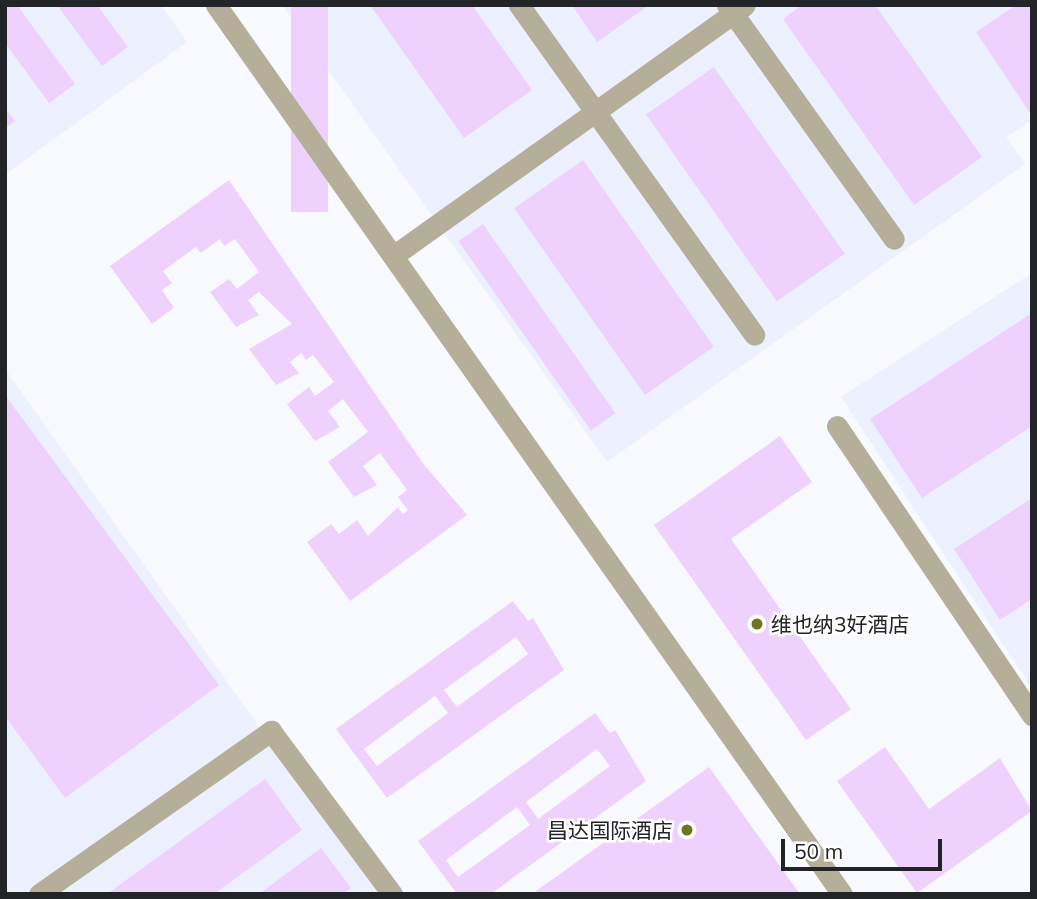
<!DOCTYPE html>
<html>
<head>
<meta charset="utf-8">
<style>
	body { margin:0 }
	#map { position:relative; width:1037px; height:899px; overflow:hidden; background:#f9faff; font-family:Mulish,"Noto Sans SC",sans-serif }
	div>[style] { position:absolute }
	.built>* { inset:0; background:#edf1ff }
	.building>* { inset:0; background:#eed2fd; transform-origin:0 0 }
	.minor>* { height:21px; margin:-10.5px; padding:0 10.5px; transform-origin:10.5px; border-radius:10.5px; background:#b5af9a }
	.dots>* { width:19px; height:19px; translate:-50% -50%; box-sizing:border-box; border:4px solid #fff; border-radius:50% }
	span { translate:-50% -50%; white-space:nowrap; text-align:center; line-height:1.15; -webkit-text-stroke:5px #fff; paint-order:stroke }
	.poi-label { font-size:21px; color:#232428 }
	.left { translate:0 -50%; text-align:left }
	.right { translate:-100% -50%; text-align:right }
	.frame { position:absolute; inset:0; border:7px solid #232428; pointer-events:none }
	.scale { position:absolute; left:781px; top:839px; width:161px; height:32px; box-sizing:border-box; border:4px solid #232428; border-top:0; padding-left:9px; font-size:21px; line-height:24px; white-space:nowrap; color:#232428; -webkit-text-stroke:5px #fff; paint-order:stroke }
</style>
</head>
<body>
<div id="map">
	<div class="built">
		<i style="clip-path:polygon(5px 5px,161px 5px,187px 42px,5px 175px)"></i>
		<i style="clip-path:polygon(282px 5px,1032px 5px,1032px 120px,1006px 137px,1025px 164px,607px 462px)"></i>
		<i style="clip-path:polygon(1032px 273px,1032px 689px,841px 397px)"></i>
		<i style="clip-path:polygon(5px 369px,378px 894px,5px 894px)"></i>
	</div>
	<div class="building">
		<i style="clip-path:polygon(5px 5px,17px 5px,75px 84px,49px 103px,5px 43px)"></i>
		<i style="clip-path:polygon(57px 5px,97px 5px,128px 47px,102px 66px)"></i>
		<i style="left:291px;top:5px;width:37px;height:207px"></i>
		<i style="clip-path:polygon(370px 5px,472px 5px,532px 90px,464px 138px)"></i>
		<i style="clip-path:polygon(572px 5px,649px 5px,597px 42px)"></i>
		<i style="clip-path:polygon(802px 5px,875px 5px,982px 157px,914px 205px,783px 19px)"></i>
		<i style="clip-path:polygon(1016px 5px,1032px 5px,1032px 116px,976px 32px)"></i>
		<i style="left:714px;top:67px;width:228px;height:83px;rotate:55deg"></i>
		<i style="clip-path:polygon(5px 108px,15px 121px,5px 128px)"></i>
		<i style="left:583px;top:160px;width:228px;height:84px;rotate:55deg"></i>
		<i style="clip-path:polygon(229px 180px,422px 462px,467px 515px,350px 601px,307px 542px,331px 524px,339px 534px,357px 520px,368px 536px,398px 507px,403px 514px,408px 510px,398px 497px,407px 490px,380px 453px,363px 466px,377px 485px,354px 497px,328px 462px,368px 432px,343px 399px,328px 411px,340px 427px,315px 441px,287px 404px,309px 387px,315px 396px,334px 382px,313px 355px,306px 360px,301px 353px,290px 362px,299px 373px,276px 385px,249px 349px,292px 324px,259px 292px,248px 300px,259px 315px,236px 327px,210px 292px,229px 279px,237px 289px,259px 272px,235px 239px,224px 246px,220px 239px,201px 253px,196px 247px,163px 271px,172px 283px,162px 290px,174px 308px,152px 324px,110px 266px)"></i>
		<i style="left:483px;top:224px;width:231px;height:30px;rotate:55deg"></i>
		<i style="clip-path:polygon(1032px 313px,1032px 426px,922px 498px,870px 419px)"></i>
		<i style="clip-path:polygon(5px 395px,219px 685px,65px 798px,5px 716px)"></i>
		<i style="clip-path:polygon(780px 436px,812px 482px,731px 539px,851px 709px,806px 740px,654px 525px)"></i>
		<i style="clip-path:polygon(1032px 498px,1032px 599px,1000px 620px,954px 549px)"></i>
		<i style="clip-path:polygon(evenodd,513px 601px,528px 621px,533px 618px,564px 670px,387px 798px,336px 729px,513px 601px,516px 637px,528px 654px,457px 707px,444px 690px,516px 637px,513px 601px,435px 696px,448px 713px,377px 766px,364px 749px,435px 696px)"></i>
		<i style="clip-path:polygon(evenodd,595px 713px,610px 733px,615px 730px,646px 781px,491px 894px,457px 894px,418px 841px,595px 713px,597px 749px,610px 766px,538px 819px,526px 802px,597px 749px,595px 713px,517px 807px,530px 825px,458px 877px,446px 860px,517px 807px)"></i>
		<i style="clip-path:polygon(885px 747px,929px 809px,1000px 758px,1032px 811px,917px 893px,837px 781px)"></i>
		<i style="clip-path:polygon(709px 767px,800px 894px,532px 894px)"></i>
		<i style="clip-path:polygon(265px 779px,302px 830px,214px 894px,107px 894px)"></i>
		<i style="clip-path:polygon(321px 848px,351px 888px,342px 894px,259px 894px)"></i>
	</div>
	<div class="minor">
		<i style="left:216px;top:5px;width:1087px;rotate:54.85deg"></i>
		<i style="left:519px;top:5px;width:405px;rotate:54.5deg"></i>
		<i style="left:727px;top:5px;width:287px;rotate:54.5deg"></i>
		<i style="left:393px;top:256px;width:432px;rotate:-35.5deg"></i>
		<i style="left:837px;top:426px;width:349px;rotate:56deg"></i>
		<i style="left:39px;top:894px;width:284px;rotate:-35.1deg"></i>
		<i style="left:271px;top:731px;width:203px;rotate:53.4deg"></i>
	</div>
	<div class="dots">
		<i style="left:757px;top:624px;background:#6f761f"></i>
		<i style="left:687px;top:830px;background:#6f761f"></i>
	</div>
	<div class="poi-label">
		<span class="left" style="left:771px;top:624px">维也纳3好酒店</span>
		<span class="right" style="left:673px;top:830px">昌达国际酒店</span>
	</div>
	<div class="frame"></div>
	<div class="scale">50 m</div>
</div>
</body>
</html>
